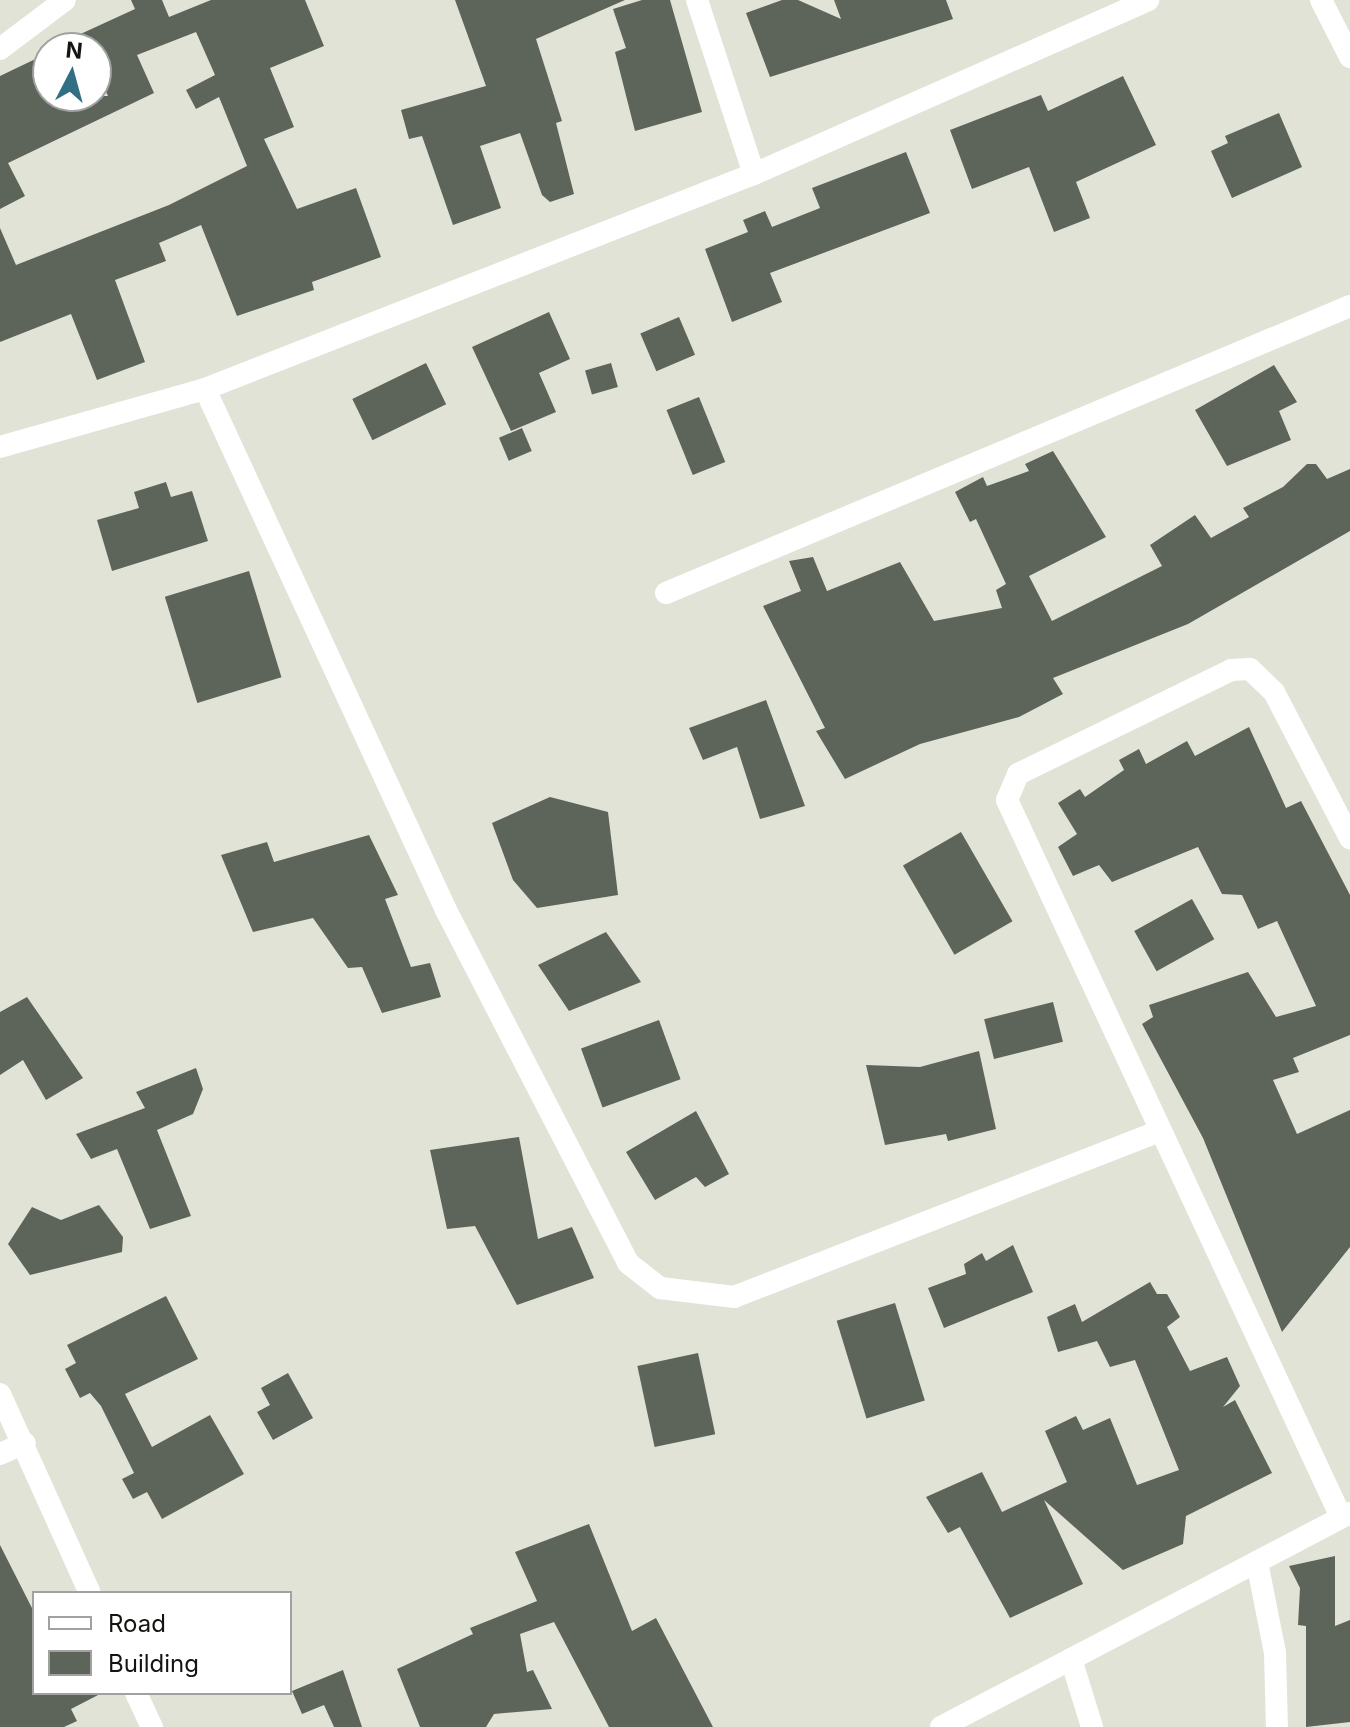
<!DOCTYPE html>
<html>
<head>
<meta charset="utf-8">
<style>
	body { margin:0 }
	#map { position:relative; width:1350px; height:1727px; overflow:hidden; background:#e1e3d6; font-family:Inter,sans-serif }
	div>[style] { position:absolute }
	.building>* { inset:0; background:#5d645a; transform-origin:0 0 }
	.minor>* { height:22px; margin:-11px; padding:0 11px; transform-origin:11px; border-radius:11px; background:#fff }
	span { translate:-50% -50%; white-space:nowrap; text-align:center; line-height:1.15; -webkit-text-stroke:6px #fff; paint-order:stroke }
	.legend { position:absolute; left:32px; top:1591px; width:260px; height:104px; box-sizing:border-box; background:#fff; border:2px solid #a1a19f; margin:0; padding:10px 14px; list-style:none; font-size:24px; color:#141510 }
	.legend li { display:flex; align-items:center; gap:16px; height:40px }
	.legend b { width:40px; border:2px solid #a1a19f }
	.north { position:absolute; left:32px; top:32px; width:80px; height:80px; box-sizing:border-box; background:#fff; border:2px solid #a1a19f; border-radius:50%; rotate:6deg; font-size:22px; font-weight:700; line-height:32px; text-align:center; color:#141510 }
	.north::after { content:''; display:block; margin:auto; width:28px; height:36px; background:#306f84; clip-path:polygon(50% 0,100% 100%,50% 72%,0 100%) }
</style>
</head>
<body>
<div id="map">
	<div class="building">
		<i style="clip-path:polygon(131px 0,162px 0,169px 17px,211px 0,305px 0,324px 46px,270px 68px,294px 127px,264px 139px,297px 209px,356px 188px,381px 257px,312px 282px,314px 290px,237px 316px,201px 225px,159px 243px,166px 261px,115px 280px,145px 362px,97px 380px,71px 314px,0 342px,0 228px,16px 265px,169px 205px,247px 166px,219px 97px,196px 109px,186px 90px,215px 75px,196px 32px,137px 55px,154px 93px,8px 163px,25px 196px,0 209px,0 76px,48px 53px,48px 96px,108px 96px,96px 71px,96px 48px,50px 48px,135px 9px)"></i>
		<i style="clip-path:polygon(455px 0,625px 0,536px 39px,562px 121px,556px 123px,574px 194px,550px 202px,542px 195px,520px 133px,480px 146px,501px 208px,453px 225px,422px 136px,409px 139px,401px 110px,486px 86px)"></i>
		<i style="clip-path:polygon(642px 0,670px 0,702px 112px,635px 131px,615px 52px,626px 48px,613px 9px)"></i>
		<i style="clip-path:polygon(782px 0,798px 0,841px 19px,834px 0,946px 0,953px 19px,770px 77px,746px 13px)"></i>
		<i style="clip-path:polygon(1123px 76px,1156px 145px,1076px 182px,1090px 218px,1054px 232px,1029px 167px,972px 189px,950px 130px,1041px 95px,1048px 111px)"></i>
		<i style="clip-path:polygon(1279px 113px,1302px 167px,1232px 198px,1211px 151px,1228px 143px,1225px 136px)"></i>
		<i style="clip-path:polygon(906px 152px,930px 213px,770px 273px,782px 302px,732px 322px,705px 249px,748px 232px,743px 220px,765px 211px,772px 227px,820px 208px,812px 188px)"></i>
		<i style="clip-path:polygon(549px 312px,570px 359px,539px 373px,556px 412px,511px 431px,472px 347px)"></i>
		<i style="left:679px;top:317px;width:41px;height:42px;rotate:67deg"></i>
		<i style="left:426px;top:363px;width:46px;height:82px;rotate:64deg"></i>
		<i style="left:611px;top:363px;width:25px;height:27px;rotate:74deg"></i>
		<i style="clip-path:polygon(1274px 365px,1297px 402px,1279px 411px,1291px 440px,1227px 466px,1195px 410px)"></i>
		<i style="left:699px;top:397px;width:70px;height:35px;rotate:68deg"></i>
		<i style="left:522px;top:428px;width:25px;height:25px;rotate:67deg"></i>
		<i style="clip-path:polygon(1053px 451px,1106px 537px,1029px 576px,1052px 621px,1162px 566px,1150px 545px,1195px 515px,1211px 538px,1249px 517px,1243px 508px,1283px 487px,1307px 464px,1316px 464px,1327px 479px,1350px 469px,1350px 531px,1188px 624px,1053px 678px,1063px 694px,1019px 717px,920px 744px,845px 779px,816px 731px,825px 728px,763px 606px,801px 591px,789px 561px,813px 557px,827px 591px,900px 562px,934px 621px,1002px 608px,996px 590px,1006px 584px,976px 519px,970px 522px,955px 492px,983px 477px,987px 486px,1029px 471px,1025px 464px)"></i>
		<i style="clip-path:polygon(166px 482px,171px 497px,192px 491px,208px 541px,112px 571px,97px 520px,139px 508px,134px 492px)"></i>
		<i style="left:249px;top:571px;width:111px;height:88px;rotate:73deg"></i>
		<i style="clip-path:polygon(766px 700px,805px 806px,760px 819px,737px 747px,703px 760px,689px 728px)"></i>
		<i style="clip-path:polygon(1249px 727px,1286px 808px,1301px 801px,1350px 895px,1350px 1035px,1293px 1058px,1299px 1072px,1273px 1080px,1297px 1134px,1350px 1110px,1350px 1247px,1282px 1332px,1203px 1138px,1142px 1024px,1153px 1017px,1149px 1005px,1248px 972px,1276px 1017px,1316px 1006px,1277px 921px,1258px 929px,1242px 895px,1222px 894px,1198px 847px,1112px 882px,1099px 865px,1073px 876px,1058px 847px,1077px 834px,1058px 803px,1080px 789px,1085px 797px,1124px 770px,1119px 760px,1139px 749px,1146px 764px,1187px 741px,1195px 756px)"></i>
		<i style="clip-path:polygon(550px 797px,608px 812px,618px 895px,537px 908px,513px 880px,492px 823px)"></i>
		<i style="left:961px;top:832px;width:103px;height:67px;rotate:60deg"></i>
		<i style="clip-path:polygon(369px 835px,398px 895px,385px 899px,411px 967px,430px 963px,441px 997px,382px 1013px,362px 967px,348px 968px,313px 918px,253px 932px,221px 855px,267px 842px,274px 862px)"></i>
		<i style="left:1192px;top:899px;width:46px;height:66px;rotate:61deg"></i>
		<i style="clip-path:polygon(606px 932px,641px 982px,569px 1011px,538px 965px)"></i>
		<i style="clip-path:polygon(27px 997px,83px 1078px,46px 1100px,23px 1060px,0 1075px,0 1012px)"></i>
		<i style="left:1053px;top:1002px;width:41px;height:71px;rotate:76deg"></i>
		<i style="left:659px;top:1020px;width:63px;height:83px;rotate:70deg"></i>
		<i style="clip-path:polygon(979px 1051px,996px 1129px,948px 1141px,946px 1134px,885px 1145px,866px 1065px,920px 1067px)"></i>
		<i style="clip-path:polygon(196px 1068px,203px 1089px,193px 1114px,157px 1130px,191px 1216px,150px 1229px,117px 1149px,91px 1159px,76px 1134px,145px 1108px,136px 1092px)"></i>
		<i style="clip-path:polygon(696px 1111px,729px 1174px,705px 1187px,696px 1177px,655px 1200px,626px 1152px)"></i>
		<i style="clip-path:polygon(519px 1137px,538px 1239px,572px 1227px,594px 1278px,517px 1305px,475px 1226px,447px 1229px,430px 1150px)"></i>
		<i style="clip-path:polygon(99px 1205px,123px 1237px,122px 1252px,30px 1275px,8px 1244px,32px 1207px,61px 1220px)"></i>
		<i style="clip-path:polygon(1013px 1245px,1033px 1292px,944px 1328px,928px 1288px,966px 1274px,964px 1264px,982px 1253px,986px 1261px)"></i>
		<i style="clip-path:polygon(1150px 1282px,1157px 1294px,1167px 1294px,1180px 1317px,1167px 1327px,1190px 1371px,1227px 1357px,1240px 1386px,1223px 1407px,1235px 1400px,1272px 1473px,1186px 1516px,1183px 1544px,1123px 1570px,1044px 1500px,1083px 1584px,1010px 1618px,960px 1527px,948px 1533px,926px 1497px,982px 1472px,1002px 1512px,1067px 1482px,1045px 1431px,1076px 1416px,1083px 1430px,1110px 1418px,1137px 1485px,1179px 1470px,1135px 1360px,1110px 1367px,1097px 1341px,1058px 1352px,1047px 1317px,1075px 1304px,1082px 1322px)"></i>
		<i style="clip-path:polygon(166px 1296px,198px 1359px,125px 1394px,152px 1447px,210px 1415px,244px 1474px,162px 1519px,147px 1492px,133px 1499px,122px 1479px,134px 1473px,101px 1406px,90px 1393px,80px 1398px,65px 1369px,76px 1363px,67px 1345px)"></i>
		<i style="left:895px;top:1303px;width:102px;height:61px;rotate:73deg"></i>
		<i style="left:698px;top:1353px;width:83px;height:62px;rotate:78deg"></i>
		<i style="clip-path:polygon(288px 1373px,313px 1418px,273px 1440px,257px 1412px,270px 1405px,261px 1388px)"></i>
		<i style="clip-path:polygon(589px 1524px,632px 1631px,656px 1618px,713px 1727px,609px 1727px,554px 1622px,520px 1634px,527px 1672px,533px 1670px,552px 1709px,494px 1714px,486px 1727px,420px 1727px,397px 1669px,473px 1634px,470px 1628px,537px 1601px,515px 1552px)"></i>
		<i style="clip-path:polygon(0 1545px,34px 1612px,34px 1693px,102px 1693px,71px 1709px,77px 1721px,64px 1727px,0 1727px)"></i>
		<i style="clip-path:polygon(1335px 1556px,1335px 1626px,1350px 1620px,1350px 1722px,1306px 1727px,1306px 1626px,1298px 1625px,1300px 1588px,1289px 1566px)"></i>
		<i style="clip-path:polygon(343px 1670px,362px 1727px,334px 1727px,324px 1705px,302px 1714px,292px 1691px)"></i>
	</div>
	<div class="minor">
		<i style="left:697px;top:0;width:183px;rotate:71.9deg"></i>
		<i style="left:1321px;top:0;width:64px;rotate:63deg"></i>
		<i style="left:0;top:49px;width:81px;rotate:-37deg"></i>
		<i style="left:205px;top:389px;width:574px;rotate:65.18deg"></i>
		<i style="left:446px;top:910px;width:397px;rotate:62.7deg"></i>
		<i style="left:628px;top:1263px;width:41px;rotate:38deg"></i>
		<i style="left:660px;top:1288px;width:75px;rotate:6.9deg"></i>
		<i style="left:734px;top:1297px;width:457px;rotate:-21.3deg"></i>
		<i style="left:0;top:447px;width:213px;rotate:-15.8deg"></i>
		<i style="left:205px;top:389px;width:590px;rotate:-21.39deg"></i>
		<i style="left:754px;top:174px;width:431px;rotate:-23.8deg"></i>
		<i style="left:666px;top:593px;width:742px;rotate:-22.76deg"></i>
		<i style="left:0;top:1394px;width:218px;rotate:65.7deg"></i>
		<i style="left:0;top:1454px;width:27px;rotate:-24deg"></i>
		<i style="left:1341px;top:1517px;width:791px;rotate:-114.98deg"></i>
		<i style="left:1007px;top:800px;width:28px;rotate:-67deg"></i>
		<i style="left:1018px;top:774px;width:237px;rotate:-26deg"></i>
		<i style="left:1231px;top:670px;width:19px;rotate:-3deg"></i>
		<i style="left:1250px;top:669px;width:33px;rotate:44deg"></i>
		<i style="left:1274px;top:692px;width:165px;rotate:62.5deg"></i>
		<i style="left:1257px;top:1562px;width:93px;rotate:78.8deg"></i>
		<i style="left:1275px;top:1653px;width:74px;rotate:88.5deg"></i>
		<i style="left:1071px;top:1659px;width:71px;rotate:72.8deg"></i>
		<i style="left:136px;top:1693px;width:38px;rotate:65deg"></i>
		<i style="left:941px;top:1727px;width:462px;rotate:-27.6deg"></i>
	</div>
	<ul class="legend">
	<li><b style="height:10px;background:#fff"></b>Road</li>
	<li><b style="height:22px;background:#5d645a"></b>Building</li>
	</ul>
	<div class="north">N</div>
</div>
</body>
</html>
